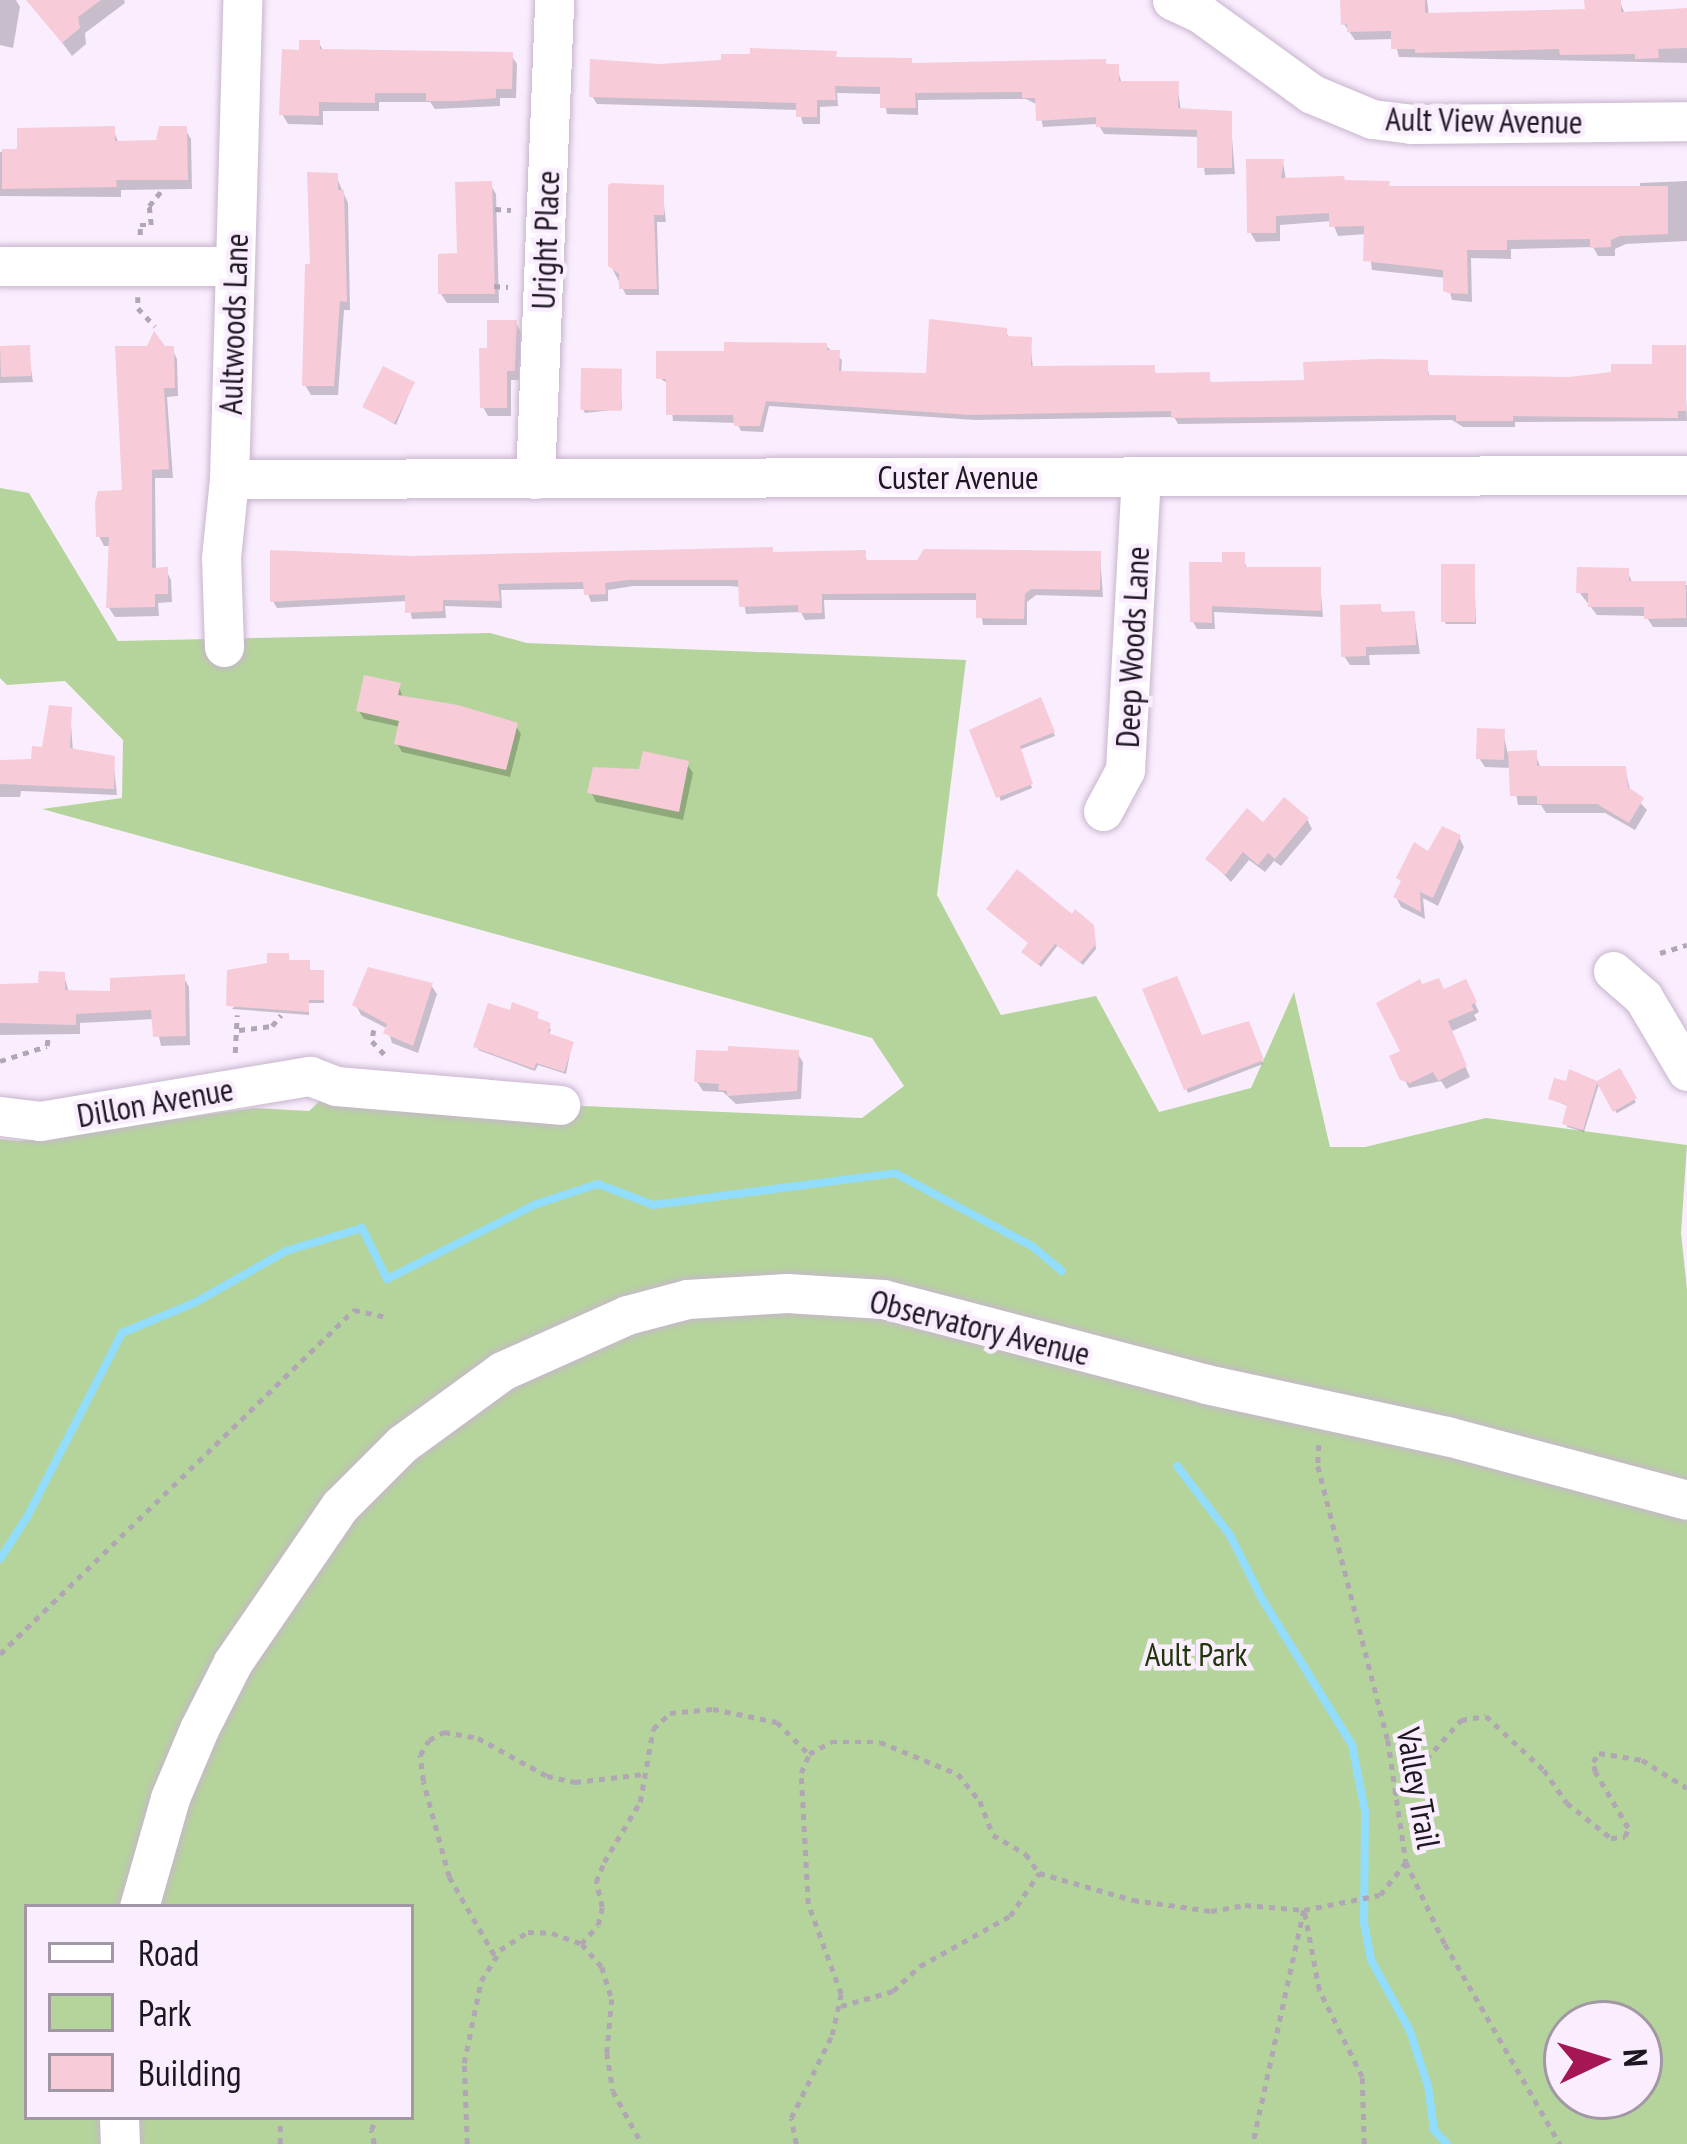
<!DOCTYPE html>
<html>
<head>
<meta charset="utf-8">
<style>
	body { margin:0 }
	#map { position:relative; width:1687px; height:2144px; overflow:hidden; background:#faeefe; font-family:"PT Sans Narrow",sans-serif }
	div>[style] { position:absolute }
	.green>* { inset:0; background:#b5d49b }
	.shadow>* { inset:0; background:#0003; transform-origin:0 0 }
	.stream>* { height:8px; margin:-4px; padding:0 4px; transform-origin:4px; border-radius:4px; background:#92dcfd }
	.building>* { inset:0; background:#f7cbd8; transform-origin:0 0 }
	.path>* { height:4.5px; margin-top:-2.25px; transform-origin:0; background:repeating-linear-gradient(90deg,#b0a6b4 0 6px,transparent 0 12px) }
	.roads { filter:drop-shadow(0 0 3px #c8b5ce) drop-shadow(0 0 3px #c8b5ce) }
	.minor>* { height:39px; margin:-19.5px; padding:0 19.5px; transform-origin:19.5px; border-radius:19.5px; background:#fff }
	span { translate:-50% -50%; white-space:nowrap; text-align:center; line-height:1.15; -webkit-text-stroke:9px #faeefe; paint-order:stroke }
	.street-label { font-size:33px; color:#1d1720 }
	.park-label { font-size:33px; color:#21350b }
	.legend { position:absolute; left:24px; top:1904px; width:390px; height:216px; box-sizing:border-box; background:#faeefe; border:3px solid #a298a5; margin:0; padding:15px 21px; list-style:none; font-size:36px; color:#1d1720 }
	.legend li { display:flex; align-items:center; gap:24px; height:60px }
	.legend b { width:60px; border:3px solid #a298a5 }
	.north { position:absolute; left:1543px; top:2000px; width:120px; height:120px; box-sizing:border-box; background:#faeefe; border:3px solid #a298a5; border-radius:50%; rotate:86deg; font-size:33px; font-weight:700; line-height:48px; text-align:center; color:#1d1720 }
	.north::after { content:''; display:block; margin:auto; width:42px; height:54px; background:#a61655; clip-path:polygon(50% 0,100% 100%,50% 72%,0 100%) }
</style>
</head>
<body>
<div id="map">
	<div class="green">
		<i style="clip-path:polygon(evenodd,0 488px,29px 493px,118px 641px,490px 633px,527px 643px,966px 660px,937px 895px,1001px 1015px,1096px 996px,1159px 1112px,1251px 1088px,1294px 992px,1330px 1147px,1365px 1147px,1486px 1118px,1687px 1145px,1681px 1233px,1687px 1289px,1687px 2144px,0 2144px,0 1139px,19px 1141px,254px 1108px,309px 1111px,336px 1086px,560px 1105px,862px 1118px,904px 1086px,872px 1038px,42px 809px,122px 798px,123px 740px,65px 681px,7px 685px,0 678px,0 488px,27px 1907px,411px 1907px,411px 2117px,27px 2117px,27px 1907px,0 488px,1567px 2024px,1639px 2024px,1639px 2096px,1567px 2096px,1567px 2024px)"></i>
	</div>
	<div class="shadow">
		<i style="clip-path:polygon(0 0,16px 0,20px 7px,13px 48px,0 45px)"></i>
		<i style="clip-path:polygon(44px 0,124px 0,125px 3px,85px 33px,86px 44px,72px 56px,35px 6px)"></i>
		<i style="clip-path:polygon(1343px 0,1427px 0,1429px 16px,1588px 12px,1587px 0,1619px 0,1625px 14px,1687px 11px,1687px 63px,1399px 57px,1394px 39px,1355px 40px,1344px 24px)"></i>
		<i style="clip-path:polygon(319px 43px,324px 52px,511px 55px,517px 64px,516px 98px,500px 98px,500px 106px,435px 109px,430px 102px,379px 102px,379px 111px,323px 111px,323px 125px,288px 124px,282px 114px,302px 53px)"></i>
		<i style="clip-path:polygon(835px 54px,838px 60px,913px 66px,1117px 67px,1122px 84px,1177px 84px,1181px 111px,1230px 114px,1235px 174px,1205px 175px,1200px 137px,1104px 134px,1098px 124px,1043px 127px,1038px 105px,1026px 99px,918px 100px,918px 115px,887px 114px,883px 94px,837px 93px,838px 106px,820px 107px,820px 124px,803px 124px,799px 110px,597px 104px,592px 96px,659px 67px)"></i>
		<i style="clip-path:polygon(113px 129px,119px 144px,158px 143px,185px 129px,191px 139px,192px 189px,121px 190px,121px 197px,0 196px,0 152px)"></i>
		<i style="clip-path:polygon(1283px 162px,1286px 180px,1388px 184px,1391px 189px,1640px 188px,1640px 183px,1687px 181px,1687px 241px,1626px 244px,1615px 249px,1615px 256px,1598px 256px,1593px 247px,1511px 249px,1511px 259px,1471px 258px,1472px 302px,1452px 300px,1446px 278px,1372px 270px,1367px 234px,1338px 236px,1332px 221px,1280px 225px,1280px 241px,1256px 242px,1250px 232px)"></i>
		<i style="clip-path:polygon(336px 176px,348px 203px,350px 310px,344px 310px,338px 395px,311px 395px,305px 385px,313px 267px)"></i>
		<i style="clip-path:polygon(490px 184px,496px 194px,499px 303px,447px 303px,441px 294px)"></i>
		<i style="clip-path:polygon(662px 188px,666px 222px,657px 222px,659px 295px,626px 295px,611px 266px)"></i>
		<i style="clip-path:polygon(516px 323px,521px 332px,519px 380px,511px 380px,511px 416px,488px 416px,483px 407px,490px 351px)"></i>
		<i style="clip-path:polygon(1005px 331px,1009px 337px,1030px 340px,1033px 369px,1153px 368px,1157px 376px,1208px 375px,1212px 385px,1307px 383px,1426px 363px,1430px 378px,1570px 380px,1655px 367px,1684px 348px,1687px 421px,1515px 422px,1515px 427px,1463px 427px,1452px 420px,1178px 424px,1174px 417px,975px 420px,769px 406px,763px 432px,741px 431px,737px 423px,673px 421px,669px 384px,659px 378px,826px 346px,842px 360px,841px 374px,929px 376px)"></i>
		<i style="clip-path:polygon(28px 348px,33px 382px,0 383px,0 349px)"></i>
		<i style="clip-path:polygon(163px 349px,172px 349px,177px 359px,178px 396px,167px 397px,173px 478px,155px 478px,156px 570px,166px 570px,171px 580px,172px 602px,158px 603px,159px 616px,115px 617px,109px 608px,111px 546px,104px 546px,99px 536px,125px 493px)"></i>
		<i style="clip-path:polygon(620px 372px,622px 409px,585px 413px,583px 409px)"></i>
		<i style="clip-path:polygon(413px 384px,396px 425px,366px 407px)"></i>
		<i style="clip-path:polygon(864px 553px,868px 563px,1100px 554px,1103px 597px,1036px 595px,1027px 602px,1027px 625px,983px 625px,979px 600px,824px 600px,825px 619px,805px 620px,801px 612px,746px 614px,741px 587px,729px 586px,633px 586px,608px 590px,608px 601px,591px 602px,586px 589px,501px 590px,502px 608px,445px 606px,446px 618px,412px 619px,408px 601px,277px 608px,273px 601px,410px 559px)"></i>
		<i style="clip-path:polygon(1243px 555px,1247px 570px,1319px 570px,1323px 617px,1214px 612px,1215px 629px,1197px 629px,1193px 622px,1225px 565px)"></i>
		<i style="clip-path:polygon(1474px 567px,1476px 624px,1446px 624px,1444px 621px)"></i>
		<i style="clip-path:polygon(1627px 571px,1633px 584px,1687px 585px,1687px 627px,1653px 627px,1646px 616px,1597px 615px,1579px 592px)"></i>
		<i style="clip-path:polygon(1379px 607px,1384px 615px,1414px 614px,1420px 654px,1369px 655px,1370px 665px,1350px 665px,1344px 656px)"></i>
		<i style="clip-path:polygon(399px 686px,403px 699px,516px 726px,521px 734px,510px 777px,402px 752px,397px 744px,401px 727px,364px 719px,359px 711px)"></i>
		<i style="clip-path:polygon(1040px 701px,1055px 736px,1019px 750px,1032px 788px,1001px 801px,973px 732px)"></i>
		<i style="clip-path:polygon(70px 710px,73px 752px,113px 758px,117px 795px,21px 791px,20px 797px,0 797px,0 762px,34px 762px)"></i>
		<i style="clip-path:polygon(1503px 732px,1508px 754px,1535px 753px,1541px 769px,1625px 769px,1631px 793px,1647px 810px,1635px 830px,1605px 813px,1546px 813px,1541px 805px,1518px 805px,1512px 768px,1485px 767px,1479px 758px)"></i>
		<i style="clip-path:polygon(687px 764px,693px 773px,683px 820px,596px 802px,591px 792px,618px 775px,620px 768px,641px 773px)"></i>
		<i style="clip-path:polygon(1307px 819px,1312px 829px,1281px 866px,1274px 861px,1265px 872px,1249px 860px,1231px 882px,1209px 859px,1263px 826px)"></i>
		<i style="clip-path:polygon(1459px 837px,1464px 847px,1438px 906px,1423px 898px,1425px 919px,1401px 907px,1396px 897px,1429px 856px)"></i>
		<i style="clip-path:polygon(1094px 932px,1096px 949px,1083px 965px,1058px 945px,1041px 967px,1025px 952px)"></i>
		<i style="clip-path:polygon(288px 956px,290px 963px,309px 963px,310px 973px,322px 973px,324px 1003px,309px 1003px,309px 1015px,232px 1009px,270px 966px)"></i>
		<i style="clip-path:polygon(64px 975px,69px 993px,113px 994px,184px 978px,189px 987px,190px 1045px,161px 1046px,155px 1019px,80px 1023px,80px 1034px,0 1035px,0 986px,41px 986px)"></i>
		<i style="clip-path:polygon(431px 985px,437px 994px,418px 1053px,392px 1043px,388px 1029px,361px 1015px,356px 1005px)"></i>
		<i style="clip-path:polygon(1146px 991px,1201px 1038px,1247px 1024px,1263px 1064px,1188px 1093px)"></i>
		<i style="clip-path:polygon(1444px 992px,1470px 992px,1479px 1012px,1474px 1015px,1477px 1020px,1450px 1032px,1470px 1077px,1446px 1089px,1441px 1081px,1409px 1088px,1393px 1058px,1404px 1052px)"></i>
		<i style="clip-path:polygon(512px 1014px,537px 1014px,538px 1022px,551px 1029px,548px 1036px,572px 1044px,566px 1074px,538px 1065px,535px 1071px,478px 1050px)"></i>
		<i style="clip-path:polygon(797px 1053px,803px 1062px,801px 1099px,736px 1104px,723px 1092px,703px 1091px,697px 1082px)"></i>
		<i style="left:1619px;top:1072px;width:35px;height:22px;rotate:61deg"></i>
		<i style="clip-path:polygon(1571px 1073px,1599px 1084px,1584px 1132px,1567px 1127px,1570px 1107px,1551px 1099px,1568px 1085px)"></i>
	</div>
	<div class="stream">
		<i style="left:1177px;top:1466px;width:87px;rotate:52.5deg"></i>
		<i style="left:1230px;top:1535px;width:72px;rotate:63.4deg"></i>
		<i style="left:1262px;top:1599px;width:172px;rotate:58.3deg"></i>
		<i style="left:1352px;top:1745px;width:67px;rotate:78.9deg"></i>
		<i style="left:1365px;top:1811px;width:112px;rotate:90.5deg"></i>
		<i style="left:1364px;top:1923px;width:38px;rotate:79deg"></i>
		<i style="left:1371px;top:1960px;width:81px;rotate:61.2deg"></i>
		<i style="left:1410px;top:2031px;width:58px;rotate:71.9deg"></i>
		<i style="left:1428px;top:2086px;width:44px;rotate:82.2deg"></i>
		<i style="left:1434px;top:2130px;width:19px;rotate:47deg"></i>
		<i style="left:0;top:1559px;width:50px;rotate:-57.3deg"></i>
		<i style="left:27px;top:1517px;width:207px;rotate:-62.7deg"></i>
		<i style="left:122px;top:1333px;width:80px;rotate:-22.7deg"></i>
		<i style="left:196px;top:1302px;width:103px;rotate:-29.5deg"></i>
		<i style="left:286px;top:1251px;width:79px;rotate:-16.8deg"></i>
		<i style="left:362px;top:1228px;width:57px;rotate:63.9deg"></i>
		<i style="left:387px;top:1279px;width:165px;rotate:-26.7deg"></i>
		<i style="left:534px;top:1205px;width:67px;rotate:-18.2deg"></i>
		<i style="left:598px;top:1184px;width:59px;rotate:20.9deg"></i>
		<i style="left:653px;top:1205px;width:244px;rotate:-7.5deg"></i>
		<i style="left:895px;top:1173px;width:155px;rotate:28.1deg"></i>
		<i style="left:1032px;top:1246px;width:39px;rotate:40deg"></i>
	</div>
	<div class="building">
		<i style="clip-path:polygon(26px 0,101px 0,78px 17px,80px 28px,62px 43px)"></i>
		<i style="clip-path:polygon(1340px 0,1425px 0,1425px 13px,1585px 9px,1584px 0,1621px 0,1621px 12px,1687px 8px,1687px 48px,1658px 49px,1659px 58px,1635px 59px,1635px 54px,1560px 55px,1559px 49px,1415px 53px,1415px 49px,1391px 49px,1391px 31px,1347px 32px,1347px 24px,1341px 25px)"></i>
		<i style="clip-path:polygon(299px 40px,320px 40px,320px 49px,513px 52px,512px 89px,496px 89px,496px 98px,458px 101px,426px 101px,426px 93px,375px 93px,375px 103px,319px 102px,319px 116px,279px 115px,282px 49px,299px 50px)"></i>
		<i style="clip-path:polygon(750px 48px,837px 51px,836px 57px,912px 58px,912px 63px,1106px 59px,1106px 64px,1119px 64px,1119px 81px,1179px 81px,1178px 108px,1232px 111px,1232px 168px,1197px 168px,1197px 130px,1096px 127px,1096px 117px,1036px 121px,1035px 98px,1022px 98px,1022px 92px,915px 93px,916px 108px,880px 108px,880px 87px,835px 86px,836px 100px,817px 100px,817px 117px,796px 117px,796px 103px,589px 97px,590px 59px,659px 64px,721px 60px,721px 54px,750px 54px)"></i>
		<i style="clip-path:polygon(115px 126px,115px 141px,156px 140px,159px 126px,187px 126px,188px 180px,116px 180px,117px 187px,2px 189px,2px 149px,17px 149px,17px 128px)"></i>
		<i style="clip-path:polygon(1246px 159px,1284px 159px,1281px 178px,1344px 176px,1345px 180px,1390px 181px,1389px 186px,1668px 186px,1668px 234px,1620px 236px,1611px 240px,1611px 247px,1590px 248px,1590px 239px,1507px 240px,1507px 250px,1467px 250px,1468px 294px,1448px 293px,1443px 291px,1443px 270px,1363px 261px,1364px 226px,1329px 227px,1329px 213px,1276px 216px,1276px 233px,1247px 233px)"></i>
		<i style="clip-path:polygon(307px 172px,338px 173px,338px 190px,344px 190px,347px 302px,340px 301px,334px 386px,302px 386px,305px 264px,310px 264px)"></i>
		<i style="clip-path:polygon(492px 181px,495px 294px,438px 294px,438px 254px,457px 253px,455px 182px)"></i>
		<i style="clip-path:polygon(612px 183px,664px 185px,664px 215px,654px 215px,657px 289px,619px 289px,619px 274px,608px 266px,608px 185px)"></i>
		<i style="clip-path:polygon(929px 319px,1007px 328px,1007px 336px,1032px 337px,1031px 366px,1155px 365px,1155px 373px,1210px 372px,1210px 382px,1304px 380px,1303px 362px,1378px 359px,1428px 360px,1428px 375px,1569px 377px,1611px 372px,1611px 364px,1652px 364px,1652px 345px,1686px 345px,1686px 411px,1678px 411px,1678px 418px,1513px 416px,1513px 421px,1456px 421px,1456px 415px,1446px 415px,1171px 418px,1171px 411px,970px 415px,766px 401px,760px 426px,734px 426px,733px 415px,666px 415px,666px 379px,656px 379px,656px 351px,724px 351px,724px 342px,827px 343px,827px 350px,840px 350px,839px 371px,926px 373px)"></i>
		<i style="clip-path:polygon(487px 320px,517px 320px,515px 371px,507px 371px,507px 408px,480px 408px,479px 348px,487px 348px)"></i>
		<i style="clip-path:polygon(154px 331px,165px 346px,174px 346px,175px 388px,164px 388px,169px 469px,152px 470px,152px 568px,168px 567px,168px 594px,155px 594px,155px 607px,106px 608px,109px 537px,96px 537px,95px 502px,98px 491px,122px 490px,115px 346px,147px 346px)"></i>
		<i style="left:30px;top:345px;width:31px;height:30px;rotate:88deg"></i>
		<i style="left:383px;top:366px;width:36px;height:46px;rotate:27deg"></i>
		<i style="left:581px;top:368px;width:41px;height:42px;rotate:1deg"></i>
		<i style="clip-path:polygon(773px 547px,773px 552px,866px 550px,866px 560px,917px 560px,924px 549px,1101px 551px,1100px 590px,1031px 589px,1025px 594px,1024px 619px,976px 618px,976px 593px,822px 594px,822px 613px,798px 613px,798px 605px,739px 607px,738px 580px,628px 580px,605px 583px,606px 594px,584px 595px,583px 582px,498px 584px,500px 601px,443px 600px,443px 611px,405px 613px,405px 595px,270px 602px,270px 550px,410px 556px)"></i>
		<i style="clip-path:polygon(1222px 552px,1245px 552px,1245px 567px,1321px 567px,1321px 611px,1212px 606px,1212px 623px,1190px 622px,1189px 562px,1222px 562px)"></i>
		<i style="left:1441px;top:564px;width:34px;height:58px"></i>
		<i style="clip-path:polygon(1577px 567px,1629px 568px,1629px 581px,1686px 581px,1686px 618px,1644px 619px,1644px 607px,1588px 607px,1588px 593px,1576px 593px)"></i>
		<i style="clip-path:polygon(1381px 604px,1381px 612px,1415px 611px,1416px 645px,1366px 647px,1366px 656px,1341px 657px,1340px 605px)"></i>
		<i style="clip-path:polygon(364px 675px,401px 683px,398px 695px,458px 705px,518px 723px,506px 770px,394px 744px,399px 721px,356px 711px)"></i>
		<i style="clip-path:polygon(1041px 697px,1055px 732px,1020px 746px,1033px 784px,996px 798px,969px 730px)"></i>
		<i style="clip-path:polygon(49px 705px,72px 707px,70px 748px,115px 756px,114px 789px,0 784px,0 760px,31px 759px,32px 746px,42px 747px)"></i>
		<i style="left:1477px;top:728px;width:28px;height:31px;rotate:2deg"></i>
		<i style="clip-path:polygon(1537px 750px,1537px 766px,1626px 766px,1628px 787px,1644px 798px,1629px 823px,1597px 804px,1537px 804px,1537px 796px,1510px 796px,1508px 751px)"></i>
		<i style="clip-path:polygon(643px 751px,689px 761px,679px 812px,587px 793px,593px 767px,639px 769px)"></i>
		<i style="clip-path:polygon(1284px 797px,1309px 818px,1275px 859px,1268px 853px,1258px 865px,1243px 852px,1225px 875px,1205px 859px,1247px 808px,1263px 822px)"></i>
		<i style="clip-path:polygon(1442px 826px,1461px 835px,1433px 898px,1420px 892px,1421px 912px,1393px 897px,1401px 881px,1396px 878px,1414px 842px,1428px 851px)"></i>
		<i style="clip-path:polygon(1017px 869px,1072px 914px,1075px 909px,1094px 925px,1096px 944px,1080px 963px,1055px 944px,1038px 965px,1021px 952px,1028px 943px,986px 909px)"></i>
		<i style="clip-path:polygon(267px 953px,289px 953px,289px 960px,310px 960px,310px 970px,324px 970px,324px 1000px,309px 1000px,309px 1012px,226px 1006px,227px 970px,267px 963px)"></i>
		<i style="clip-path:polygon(368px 967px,433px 983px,413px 1046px,383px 1033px,387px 1024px,352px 1005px)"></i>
		<i style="clip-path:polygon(39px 971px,65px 972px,65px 990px,110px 991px,110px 978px,185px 974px,186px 1036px,153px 1037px,151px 1010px,76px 1014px,76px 1025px,0 1023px,0 984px,38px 983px)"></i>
		<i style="clip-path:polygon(1177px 976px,1202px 1035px,1249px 1021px,1264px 1060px,1184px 1090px,1142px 989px)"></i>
		<i style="clip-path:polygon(1439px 978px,1444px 989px,1466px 979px,1477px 1002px,1471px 1005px,1474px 1010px,1448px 1021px,1467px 1066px,1438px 1081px,1433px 1072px,1410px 1083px,1400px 1080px,1389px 1056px,1400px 1051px,1376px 1003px,1420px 979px,1422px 984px)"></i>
		<i style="clip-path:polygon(512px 1002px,539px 1012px,537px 1018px,551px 1023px,548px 1033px,574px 1042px,564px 1072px,536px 1063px,534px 1069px,473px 1047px,488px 1003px,510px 1010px)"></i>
		<i style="clip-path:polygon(728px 1046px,799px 1050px,797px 1091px,727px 1096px,727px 1091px,718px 1090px,719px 1084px,694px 1082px,696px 1050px,728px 1051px)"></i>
		<i style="clip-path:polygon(1620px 1068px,1637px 1098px,1613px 1112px,1597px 1083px,1583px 1130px,1562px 1124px,1567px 1105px,1548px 1099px,1554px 1078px,1566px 1081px,1569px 1069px,1597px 1081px)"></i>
	</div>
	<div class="path">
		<i style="left:495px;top:209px;width:16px;rotate:4deg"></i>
		<i style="left:140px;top:235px;width:10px;rotate:-90deg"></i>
		<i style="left:140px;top:225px;width:11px"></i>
		<i style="left:151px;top:225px;width:19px;rotate:-96deg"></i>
		<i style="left:149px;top:206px;width:21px;rotate:-51deg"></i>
		<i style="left:494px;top:286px;width:14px;rotate:4deg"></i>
		<i style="left:138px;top:297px;width:11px;rotate:90deg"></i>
		<i style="left:138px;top:308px;width:25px;rotate:47deg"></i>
		<i style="left:1660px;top:953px;width:28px;rotate:-17deg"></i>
		<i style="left:239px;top:1030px;width:33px;rotate:-7deg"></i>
		<i style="left:272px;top:1026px;width:14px;rotate:-51deg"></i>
		<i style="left:374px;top:1030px;width:11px;rotate:100deg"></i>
		<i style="left:372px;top:1041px;width:19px;rotate:47deg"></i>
		<i style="left:235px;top:1053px;width:38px;rotate:-87deg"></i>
		<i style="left:0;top:1061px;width:49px;rotate:-17.7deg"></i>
		<i style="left:47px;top:1046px;width:10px;rotate:-84deg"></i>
		<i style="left:1319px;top:1445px;width:21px;rotate:93deg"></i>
		<i style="left:1318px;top:1466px;width:283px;rotate:75.7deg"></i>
		<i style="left:1388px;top:1740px;width:123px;rotate:81.6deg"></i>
		<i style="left:1406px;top:1862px;width:91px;rotate:64.6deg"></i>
		<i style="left:1445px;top:1944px;width:231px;rotate:60.1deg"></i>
		<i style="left:0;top:1654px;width:494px;rotate:-44.2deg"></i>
		<i style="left:354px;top:1310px;width:30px;rotate:12deg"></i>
		<i style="left:1394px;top:1795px;width:101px;rotate:-48.2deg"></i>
		<i style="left:1461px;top:1720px;width:25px;rotate:-9deg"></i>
		<i style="left:1486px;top:1716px;width:79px;rotate:43deg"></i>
		<i style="left:1544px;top:1770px;width:40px;rotate:55.1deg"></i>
		<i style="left:1567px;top:1803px;width:56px;rotate:38.5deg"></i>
		<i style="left:1611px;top:1838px;width:14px;rotate:-4deg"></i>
		<i style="left:1625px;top:1837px;width:9px;rotate:-72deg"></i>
		<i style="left:1628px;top:1828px;width:65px;rotate:-120.5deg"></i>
		<i style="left:1595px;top:1772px;width:10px;rotate:-101deg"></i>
		<i style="left:1593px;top:1762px;width:11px;rotate:-56deg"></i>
		<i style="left:1599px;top:1753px;width:44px;rotate:9.2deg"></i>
		<i style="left:1642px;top:1760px;width:53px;rotate:31.9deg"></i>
		<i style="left:581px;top:1944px;width:25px;rotate:-48deg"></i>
		<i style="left:598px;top:1925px;width:18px;rotate:-77deg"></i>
		<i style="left:602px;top:1907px;width:26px;rotate:-103deg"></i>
		<i style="left:596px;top:1882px;width:22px;rotate:-68deg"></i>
		<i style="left:604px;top:1862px;width:70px;rotate:-59deg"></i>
		<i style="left:640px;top:1802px;width:74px;rotate:-79.9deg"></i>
		<i style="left:653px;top:1729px;width:23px;rotate:-43deg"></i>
		<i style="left:670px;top:1713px;width:43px;rotate:-5.3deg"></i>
		<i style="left:713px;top:1709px;width:65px;rotate:11.5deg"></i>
		<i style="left:777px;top:1722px;width:45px;rotate:45deg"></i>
		<i style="left:494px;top:1955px;width:90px;rotate:-120deg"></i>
		<i style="left:449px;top:1877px;width:99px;rotate:-105.2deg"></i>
		<i style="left:423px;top:1781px;width:26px;rotate:-97deg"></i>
		<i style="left:420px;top:1755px;width:17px;rotate:-59deg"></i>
		<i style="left:429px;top:1740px;width:17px;rotate:-28deg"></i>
		<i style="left:444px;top:1732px;width:35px;rotate:10deg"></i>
		<i style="left:478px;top:1738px;width:79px;rotate:28.8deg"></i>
		<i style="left:547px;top:1776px;width:29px;rotate:12deg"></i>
		<i style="left:575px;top:1782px;width:70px;rotate:-6.5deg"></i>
		<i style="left:841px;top:2006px;width:54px;rotate:-16.1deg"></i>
		<i style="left:893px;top:1991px;width:37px;rotate:-43deg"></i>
		<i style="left:920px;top:1966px;width:103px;rotate:-29.1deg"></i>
		<i style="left:1010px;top:1916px;width:52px;rotate:-56deg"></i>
		<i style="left:411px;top:2046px;width:36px;rotate:90deg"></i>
		<i style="left:280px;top:2144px;width:27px;rotate:-90deg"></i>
		<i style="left:374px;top:2144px;width:14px;rotate:-102deg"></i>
		<i style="left:371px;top:2130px;width:14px;rotate:-65deg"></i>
		<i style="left:467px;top:2144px;width:81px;rotate:-92.1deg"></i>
		<i style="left:464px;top:2063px;width:84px;rotate:-78.3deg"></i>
		<i style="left:481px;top:1981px;width:36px;rotate:-58deg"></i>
		<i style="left:500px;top:1950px;width:33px;rotate:-33deg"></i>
		<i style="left:528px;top:1932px;width:24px;rotate:2deg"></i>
		<i style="left:552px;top:1933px;width:32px;rotate:20deg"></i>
		<i style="left:582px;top:1944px;width:30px;rotate:49deg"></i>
		<i style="left:602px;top:1967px;width:34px;rotate:73deg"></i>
		<i style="left:612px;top:1999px;width:54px;rotate:95.3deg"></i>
		<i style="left:607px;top:2053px;width:38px;rotate:81deg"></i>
		<i style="left:613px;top:2091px;width:60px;rotate:61.3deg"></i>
		<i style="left:796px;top:2144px;width:26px;rotate:-101deg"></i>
		<i style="left:791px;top:2118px;width:93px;rotate:-63.7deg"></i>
		<i style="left:832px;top:2035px;width:42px;rotate:-77.6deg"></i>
		<i style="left:841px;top:1994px;width:96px;rotate:-110.1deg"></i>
		<i style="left:808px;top:1904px;width:131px;rotate:-93.1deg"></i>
		<i style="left:801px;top:1773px;width:21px;rotate:-67deg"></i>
		<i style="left:809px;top:1754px;width:25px;rotate:-29deg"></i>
		<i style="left:831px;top:1742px;width:49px"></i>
		<i style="left:880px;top:1742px;width:84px;rotate:22.3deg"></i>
		<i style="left:958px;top:1774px;width:35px;rotate:51deg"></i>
		<i style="left:980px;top:1801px;width:36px;rotate:69deg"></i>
		<i style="left:993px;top:1835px;width:38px;rotate:30deg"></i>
		<i style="left:1026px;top:1854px;width:23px;rotate:56deg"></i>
		<i style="left:1039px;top:1873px;width:98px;rotate:16deg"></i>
		<i style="left:1133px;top:1900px;width:79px;rotate:8deg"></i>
		<i style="left:1211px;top:1911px;width:35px;rotate:-10deg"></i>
		<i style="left:1245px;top:1905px;width:59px;rotate:4.8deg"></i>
		<i style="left:1304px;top:1910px;width:239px;rotate:102.3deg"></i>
		<i style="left:1364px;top:2144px;width:67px;rotate:-91.7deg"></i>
		<i style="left:1362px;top:2077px;width:97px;rotate:-116.3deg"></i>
		<i style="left:1319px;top:1990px;width:81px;rotate:-100.6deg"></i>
		<i style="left:1304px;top:1910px;width:77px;rotate:-11.2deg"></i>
		<i style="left:1380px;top:1895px;width:42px;rotate:-51.8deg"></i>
	</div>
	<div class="roads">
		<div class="minor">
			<i style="left:1172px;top:0;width:31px;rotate:25deg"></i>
			<i style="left:1200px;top:13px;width:138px;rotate:35.9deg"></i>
			<i style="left:1312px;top:94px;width:65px;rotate:22.6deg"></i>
			<i style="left:1372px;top:119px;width:38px;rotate:7deg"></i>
			<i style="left:1410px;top:124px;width:277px;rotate:-0.6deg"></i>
			<i style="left:0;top:266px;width:235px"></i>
			<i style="left:229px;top:479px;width:1458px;rotate:-0.16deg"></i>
			<i style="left:535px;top:479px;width:479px;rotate:-87.7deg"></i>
			<i style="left:224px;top:647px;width:89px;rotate:-91.9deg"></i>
			<i style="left:221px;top:558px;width:79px;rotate:-84.2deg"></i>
			<i style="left:229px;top:479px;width:479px;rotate:-88.4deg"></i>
			<i style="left:1103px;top:811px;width:47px;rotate:-61.8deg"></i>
			<i style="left:1125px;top:770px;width:293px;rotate:-86.9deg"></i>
			<i style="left:1613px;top:971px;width:40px;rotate:41deg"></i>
			<i style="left:1643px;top:997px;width:86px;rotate:59.3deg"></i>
			<i style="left:0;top:1116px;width:40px;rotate:7.1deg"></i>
			<i style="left:40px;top:1121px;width:274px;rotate:-9.5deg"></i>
			<i style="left:310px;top:1076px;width:28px;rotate:21deg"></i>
			<i style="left:336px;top:1086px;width:225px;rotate:4.8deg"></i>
			<i style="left:139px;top:1907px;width:113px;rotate:-74.1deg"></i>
			<i style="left:170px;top:1798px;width:75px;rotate:-67.2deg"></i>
			<i style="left:199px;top:1729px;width:75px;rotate:-63.1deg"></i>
			<i style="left:233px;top:1662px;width:189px;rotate:-55.6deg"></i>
			<i style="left:340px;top:1506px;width:88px;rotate:-45deg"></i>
			<i style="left:402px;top:1444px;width:124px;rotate:-36.1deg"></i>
			<i style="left:502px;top:1371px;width:137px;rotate:-24.1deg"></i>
			<i style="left:627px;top:1315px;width:62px;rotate:-14.9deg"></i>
			<i style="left:687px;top:1299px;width:100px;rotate:-3.4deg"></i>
			<i style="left:787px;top:1293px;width:96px;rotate:3.6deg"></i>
			<i style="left:883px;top:1299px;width:334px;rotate:14.7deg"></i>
			<i style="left:1206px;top:1384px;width:247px;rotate:12.2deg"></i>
			<i style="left:1447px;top:1436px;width:248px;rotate:14.9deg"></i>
			<i style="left:119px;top:2117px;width:27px;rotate:88deg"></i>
		</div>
	</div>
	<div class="street-label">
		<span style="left:1484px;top:120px;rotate:1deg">Ault View Avenue</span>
		<span style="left:545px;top:240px;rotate:-88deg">Uright Place</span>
		<span style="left:233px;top:324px;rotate:-88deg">Aultwoods Lane</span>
		<span style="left:958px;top:477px">Custer Avenue</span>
		<span style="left:1132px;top:647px;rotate:-87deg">Deep Woods Lane</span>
		<span style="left:155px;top:1102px;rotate:-10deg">Dillon Avenue</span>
		<span style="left:980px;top:1327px;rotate:14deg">Observatory Avenue</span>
		<span style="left:1419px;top:1788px;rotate:80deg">Valley Trail</span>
	</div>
	<div class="park-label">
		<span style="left:1196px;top:1654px">Ault Park</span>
	</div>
	<ul class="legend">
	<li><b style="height:15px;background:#fff"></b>Road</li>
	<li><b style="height:33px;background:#b5d49b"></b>Park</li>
	<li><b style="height:33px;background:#f7cbd8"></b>Building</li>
	</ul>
	<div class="north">N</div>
</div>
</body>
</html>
